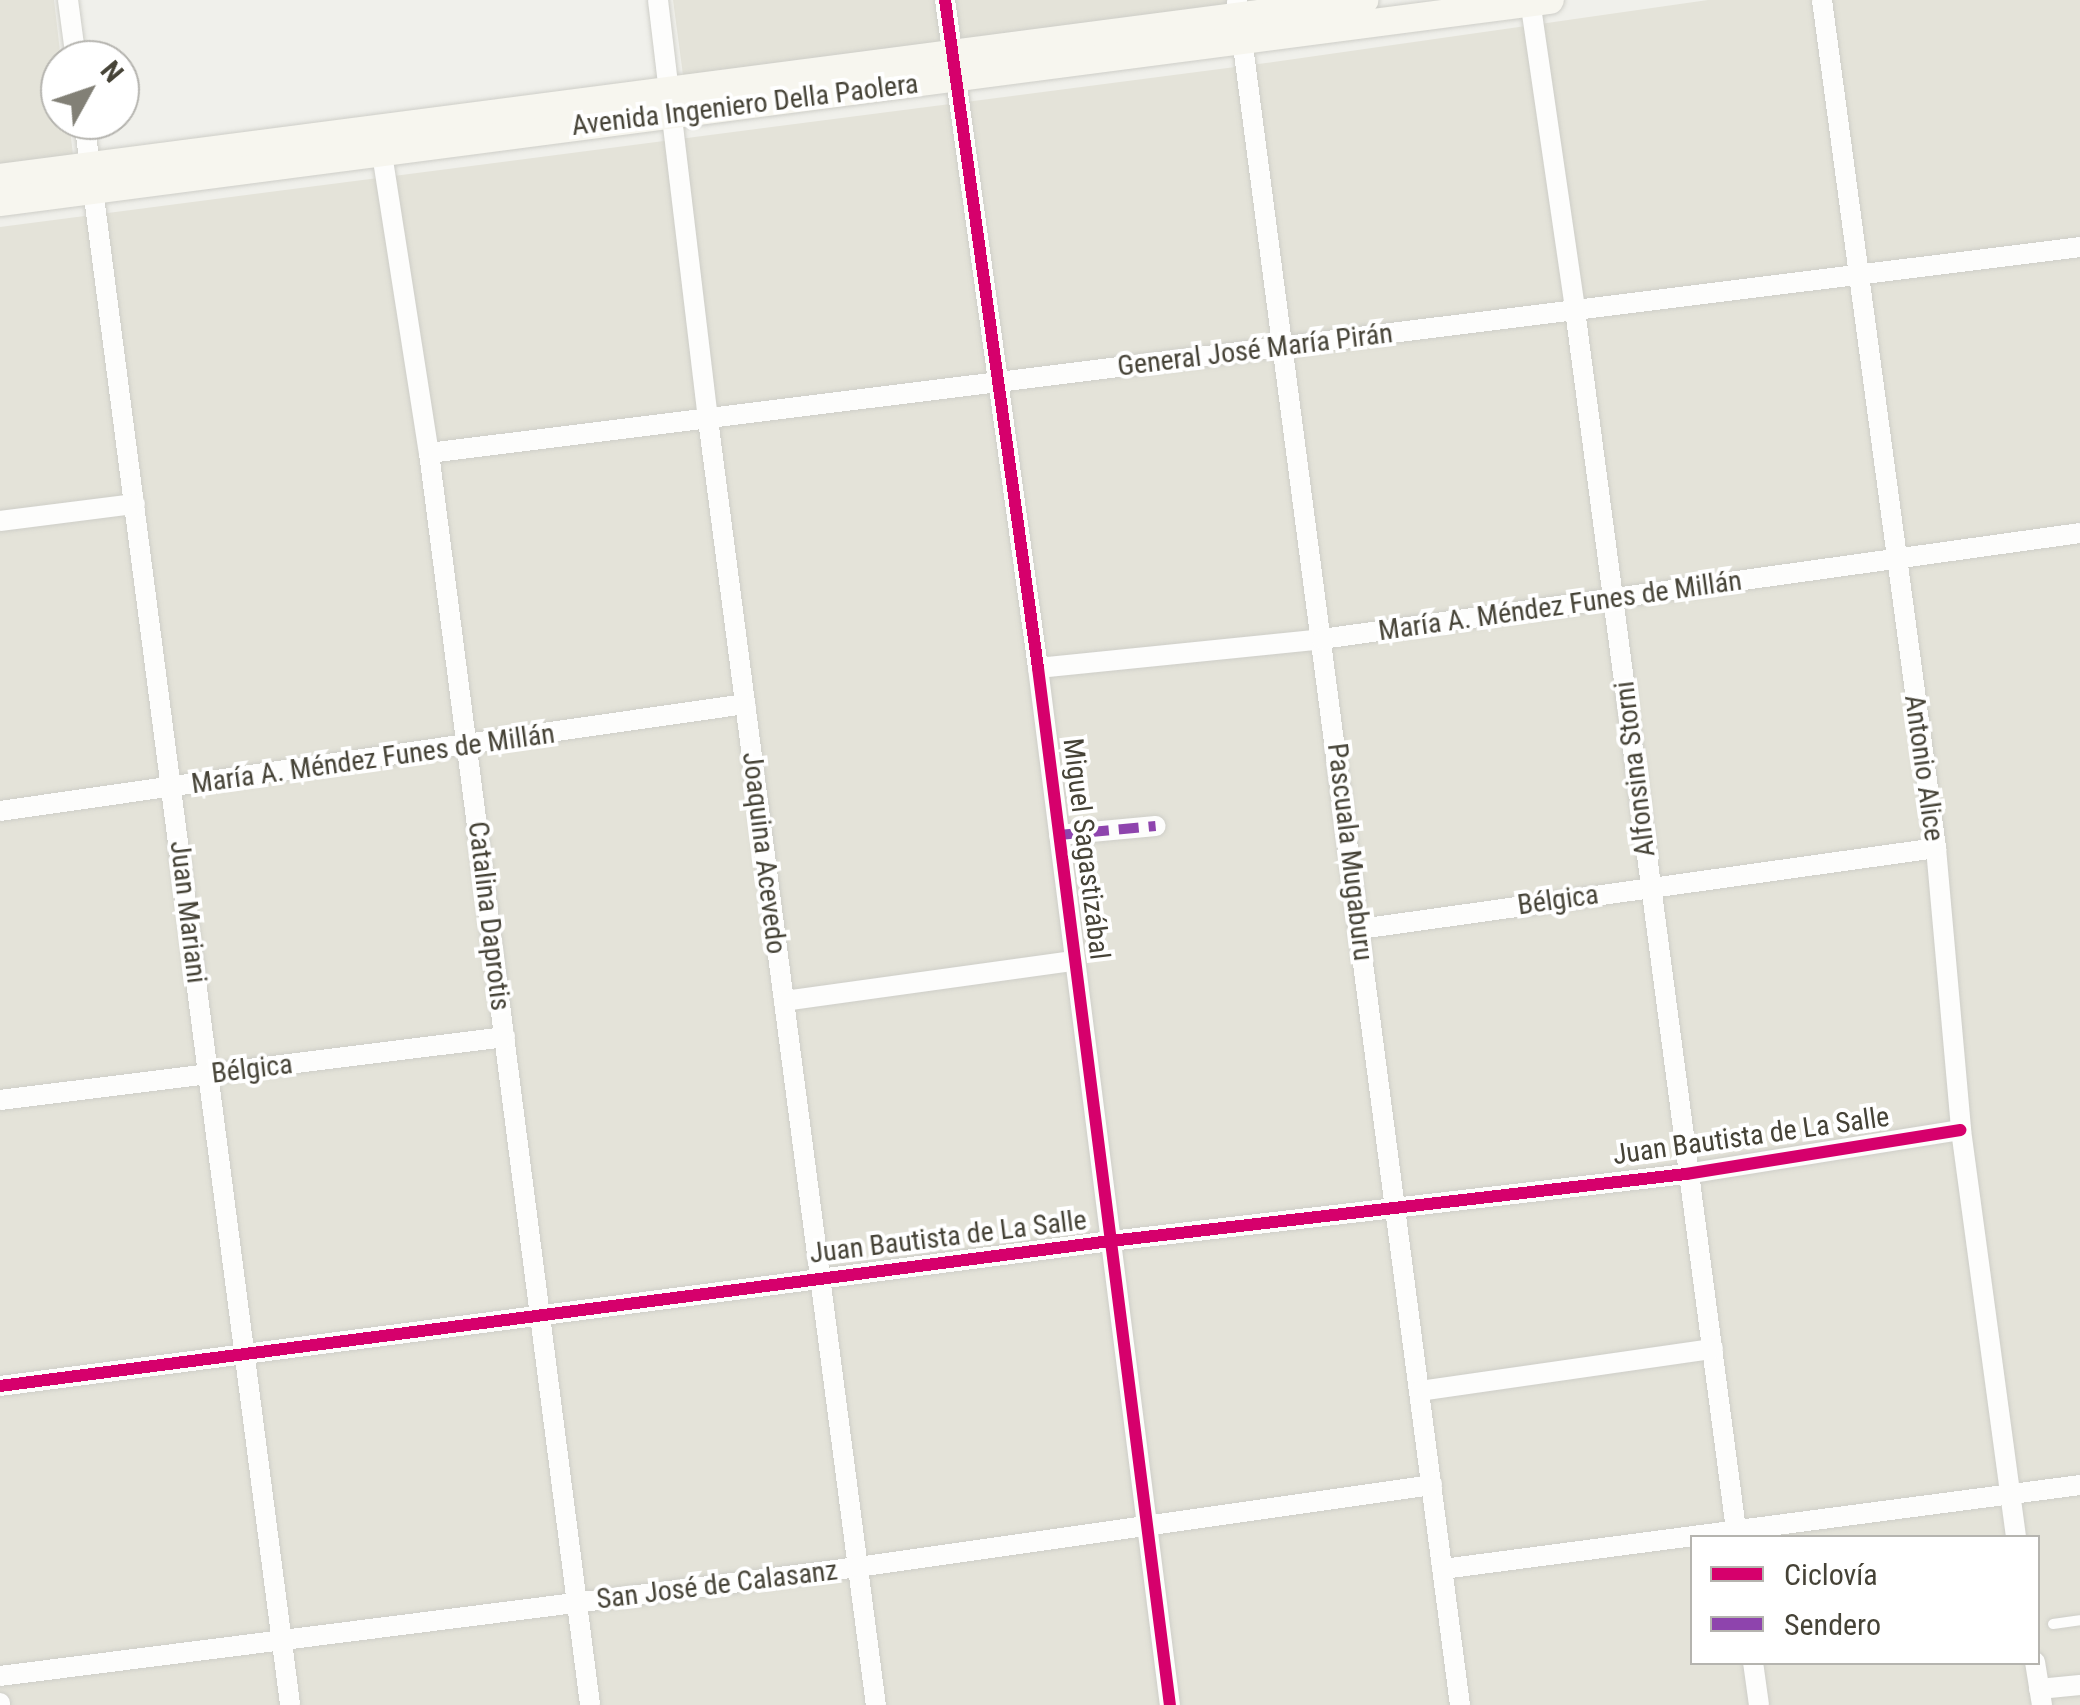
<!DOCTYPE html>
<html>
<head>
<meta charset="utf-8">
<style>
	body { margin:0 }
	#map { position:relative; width:2080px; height:1705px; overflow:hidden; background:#f0f0eb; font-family:"Roboto Condensed",sans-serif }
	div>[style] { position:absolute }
	.residential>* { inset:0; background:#e4e3d9 }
	.roads { filter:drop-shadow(0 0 2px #cecec8) drop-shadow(0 0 2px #cecec8) }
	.lane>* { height:10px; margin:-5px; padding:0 5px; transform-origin:5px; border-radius:5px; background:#fdfdfc }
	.street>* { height:20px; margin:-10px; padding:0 10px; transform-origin:10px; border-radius:10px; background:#fdfdfc }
	.secondary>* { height:28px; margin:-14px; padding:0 14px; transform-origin:14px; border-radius:14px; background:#f7f6ef }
	.quiet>* { height:10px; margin-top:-5px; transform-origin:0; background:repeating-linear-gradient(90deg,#8e44ad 0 20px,transparent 0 30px) }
	.cycleway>* { height:12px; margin:-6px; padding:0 6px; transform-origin:6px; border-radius:6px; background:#d6006c }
	span { translate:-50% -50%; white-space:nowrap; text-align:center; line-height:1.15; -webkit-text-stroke:8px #fff; paint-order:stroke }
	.street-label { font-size:28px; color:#464337 }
	.legend { position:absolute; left:1690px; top:1535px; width:350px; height:130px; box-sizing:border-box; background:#fff; border:2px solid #b5b4af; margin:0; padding:12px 18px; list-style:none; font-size:30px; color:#464337 }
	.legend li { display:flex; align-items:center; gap:20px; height:50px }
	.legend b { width:50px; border:2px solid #b5b4af }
	.north { position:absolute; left:40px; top:40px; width:100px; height:100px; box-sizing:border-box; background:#fff; border:2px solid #b5b4af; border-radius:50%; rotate:50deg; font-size:28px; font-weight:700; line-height:40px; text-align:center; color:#464337 }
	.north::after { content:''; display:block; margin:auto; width:35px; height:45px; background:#828076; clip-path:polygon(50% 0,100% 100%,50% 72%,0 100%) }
</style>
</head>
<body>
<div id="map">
	<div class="residential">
		<i style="clip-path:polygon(0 0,54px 0,61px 60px,60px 120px,69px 120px,73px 155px,0 164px)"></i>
		<i style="clip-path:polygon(673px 0,1267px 0,683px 75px)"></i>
		<i style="clip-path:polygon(evenodd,1708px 0,2080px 0,2080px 1705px,0 1705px,0 227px,1266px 63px,1708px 0,1692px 1538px,2038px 1538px,2038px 1662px,1692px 1662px,1692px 1538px)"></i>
	</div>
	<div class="roads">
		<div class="lane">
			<i style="left:2053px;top:1624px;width:27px;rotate:-8deg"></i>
		</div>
		<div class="street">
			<i style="left:68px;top:0;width:61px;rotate:82.4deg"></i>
			<i style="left:658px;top:0;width:430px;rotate:83.2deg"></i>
			<i style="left:709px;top:427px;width:1289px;rotate:82.56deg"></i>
			<i style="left:945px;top:0;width:674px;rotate:82.07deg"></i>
			<i style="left:1038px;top:668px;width:1045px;rotate:82.75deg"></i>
			<i style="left:1237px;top:0;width:1720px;rotate:82.55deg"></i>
			<i style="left:1530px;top:0;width:313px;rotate:81.7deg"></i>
			<i style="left:1575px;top:310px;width:1239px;rotate:82.48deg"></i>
			<i style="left:1822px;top:0;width:856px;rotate:82.34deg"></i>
			<i style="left:1936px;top:848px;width:283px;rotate:84.9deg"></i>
			<i style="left:1961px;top:1130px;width:412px;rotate:82.3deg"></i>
			<i style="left:84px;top:120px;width:1598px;rotate:82.59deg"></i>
			<i style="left:380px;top:141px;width:316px;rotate:81.1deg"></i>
			<i style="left:429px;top:453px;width:1262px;rotate:82.67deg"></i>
			<i style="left:429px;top:453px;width:1664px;rotate:-7.11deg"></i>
			<i style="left:0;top:521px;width:136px;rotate:-7.2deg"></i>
			<i style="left:1038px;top:668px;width:285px;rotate:-5.8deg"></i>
			<i style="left:1322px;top:639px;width:765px;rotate:-7.96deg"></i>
			<i style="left:0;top:811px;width:753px;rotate:-8.17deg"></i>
			<i style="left:1059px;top:835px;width:97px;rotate:-5.3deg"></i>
			<i style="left:1360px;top:929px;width:582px;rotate:-8deg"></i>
			<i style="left:784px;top:1001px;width:293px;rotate:-7.9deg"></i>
			<i style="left:0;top:1100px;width:509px;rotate:-7.11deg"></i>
			<i style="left:0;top:1386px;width:1120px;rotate:-7.44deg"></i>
			<i style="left:1111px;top:1241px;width:579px;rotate:-6.65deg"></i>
			<i style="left:1686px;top:1174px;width:278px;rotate:-9.1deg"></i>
			<i style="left:1420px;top:1391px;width:296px;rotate:-8.2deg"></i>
			<i style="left:1443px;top:1569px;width:643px;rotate:-7.51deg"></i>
			<i style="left:1753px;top:1662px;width:43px;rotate:82.1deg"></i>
			<i style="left:2035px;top:1662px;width:44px;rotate:80.8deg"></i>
			<i style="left:0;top:1676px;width:865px;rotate:-7.24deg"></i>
			<i style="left:858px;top:1567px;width:580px;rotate:-8.13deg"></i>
			<i style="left:2039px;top:1689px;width:41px;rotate:-5.6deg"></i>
			<i style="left:0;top:1703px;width:2px;rotate:90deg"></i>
		</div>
		<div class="secondary">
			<i style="left:0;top:178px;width:1376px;rotate:-7.43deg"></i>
			<i style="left:0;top:202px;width:1563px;rotate:-7.43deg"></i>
		</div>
	</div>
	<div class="quiet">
		<i style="left:1059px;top:835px;width:97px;rotate:-5.3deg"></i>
	</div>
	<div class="cycleway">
		<i style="left:945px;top:0;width:674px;rotate:82.07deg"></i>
		<i style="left:1038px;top:668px;width:1045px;rotate:82.75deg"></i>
		<i style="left:0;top:1386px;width:1120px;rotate:-7.44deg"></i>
		<i style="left:1111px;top:1241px;width:579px;rotate:-6.65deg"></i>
		<i style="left:1686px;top:1174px;width:278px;rotate:-9.1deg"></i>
	</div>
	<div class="street-label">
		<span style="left:745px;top:105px;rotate:-7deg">Avenida Ingeniero Della Paolera</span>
		<span style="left:1255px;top:350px;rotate:-7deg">General José María Pirán</span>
		<span style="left:1560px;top:606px;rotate:-8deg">María A. Méndez Funes de Millán</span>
		<span style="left:373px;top:759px;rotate:-8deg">María A. Méndez Funes de Millán</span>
		<span style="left:1924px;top:768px;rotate:82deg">Antonio Alice</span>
		<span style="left:1635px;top:769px;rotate:-97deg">Alfonsina Storni</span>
		<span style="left:1086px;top:849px;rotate:83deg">Miguel Sagastizábal</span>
		<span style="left:1350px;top:852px;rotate:83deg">Pascuala Mugaburu</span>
		<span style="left:764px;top:853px;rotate:83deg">Joaquina Acevedo</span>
		<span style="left:1558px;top:900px;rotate:-8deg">Bélgica</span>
		<span style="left:188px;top:912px;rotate:83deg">Juan Mariani</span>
		<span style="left:489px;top:916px;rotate:83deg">Catalina Daprotis</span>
		<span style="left:252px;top:1069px;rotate:-7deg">Bélgica</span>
		<span style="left:1751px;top:1136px;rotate:-8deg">Juan Bautista de La Salle</span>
		<span style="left:948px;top:1237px;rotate:-7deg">Juan Bautista de La Salle</span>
		<span style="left:717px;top:1585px;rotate:-7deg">San José de Calasanz</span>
	</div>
	<ul class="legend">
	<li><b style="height:12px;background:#d6006c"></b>Ciclovía</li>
	<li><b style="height:12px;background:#8e44ad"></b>Sendero</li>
	</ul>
	<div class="north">N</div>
</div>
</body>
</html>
